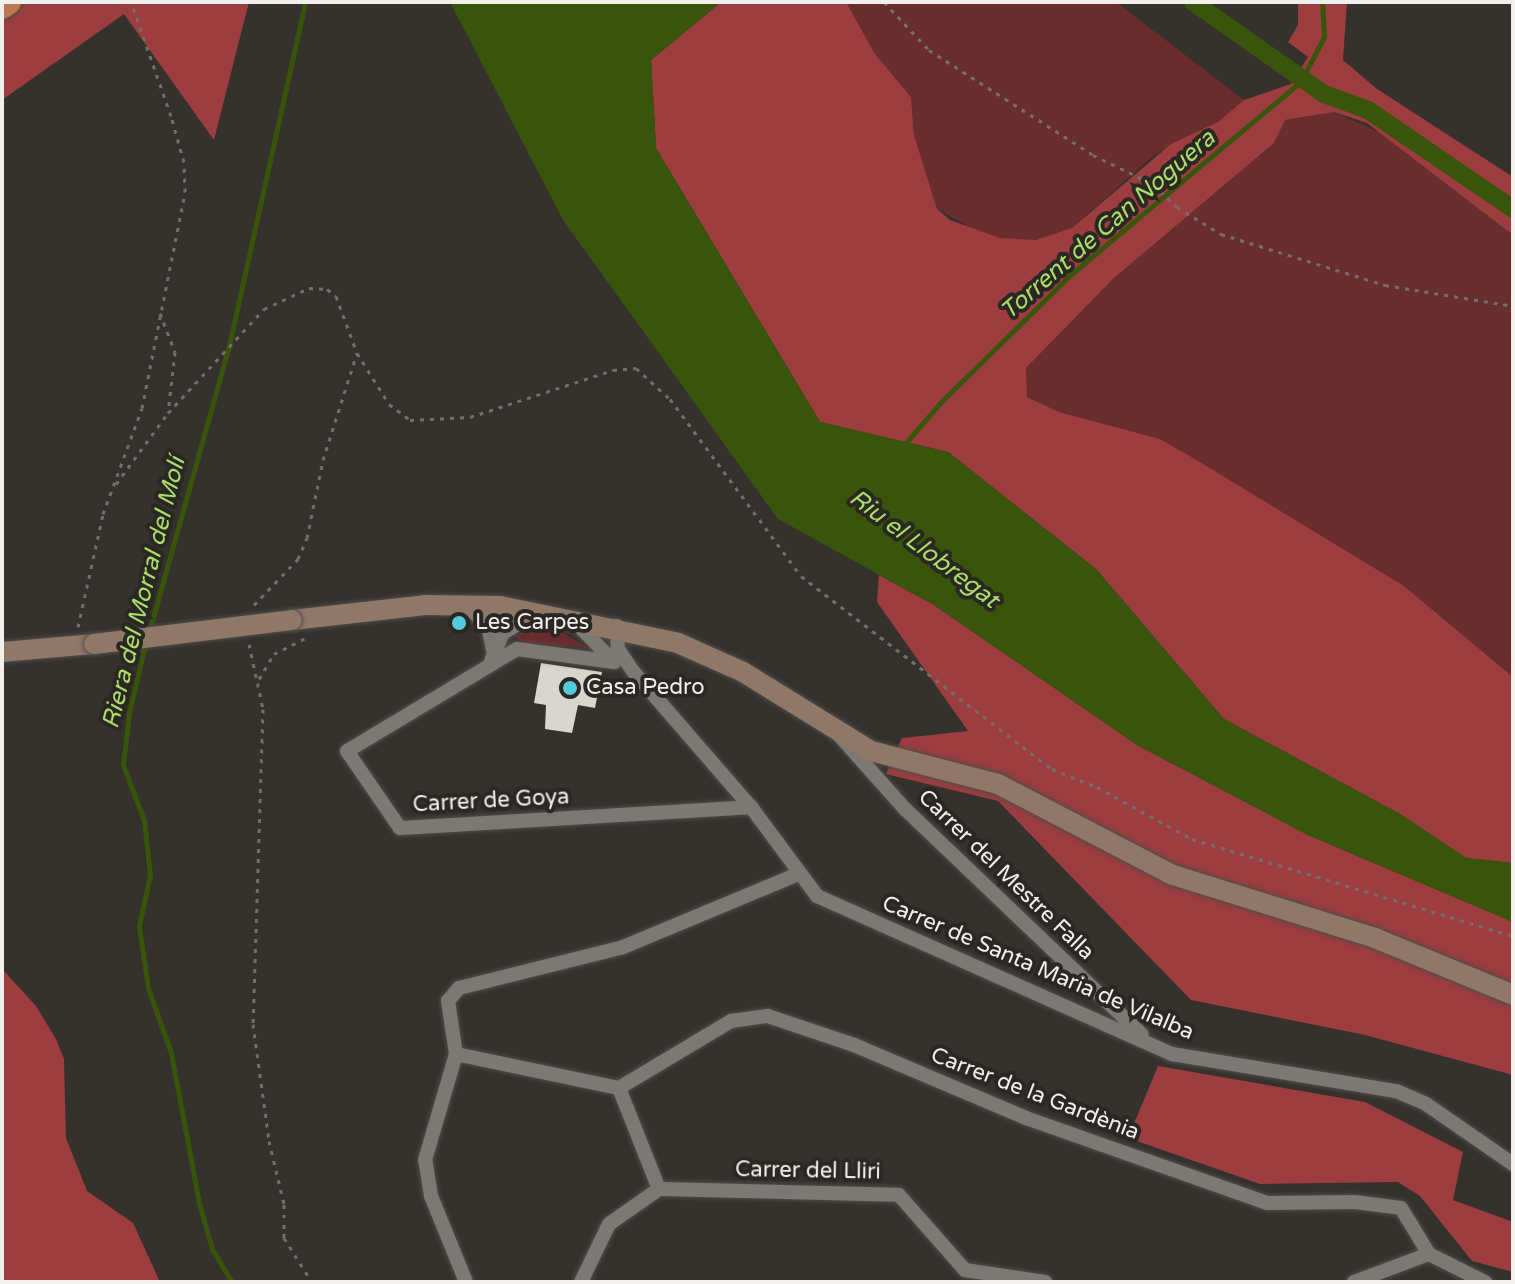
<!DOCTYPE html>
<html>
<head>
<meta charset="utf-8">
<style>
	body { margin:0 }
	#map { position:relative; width:1515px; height:1284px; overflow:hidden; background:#35312d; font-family:"Varela Round",sans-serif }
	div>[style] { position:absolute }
	.green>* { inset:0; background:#6a2d2d }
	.forest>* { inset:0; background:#9d3d3f }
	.water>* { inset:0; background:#39550b }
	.stream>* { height:5px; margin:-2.5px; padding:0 2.5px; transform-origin:2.5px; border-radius:2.5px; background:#39550b }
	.canal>* { height:18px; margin:-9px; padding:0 9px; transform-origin:9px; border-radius:9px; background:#39550b }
	.building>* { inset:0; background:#d7d7d0 }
	.path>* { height:3px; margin-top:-1.5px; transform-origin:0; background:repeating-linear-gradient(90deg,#726e6b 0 4px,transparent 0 10px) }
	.roads { filter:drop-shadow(0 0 2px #4f4d49) drop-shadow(0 0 2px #4f4d49) }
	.street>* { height:14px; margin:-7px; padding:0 7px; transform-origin:7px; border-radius:7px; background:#7c7873 }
	.secondary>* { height:20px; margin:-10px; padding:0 10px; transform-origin:10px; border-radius:10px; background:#907869 }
	.highway>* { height:26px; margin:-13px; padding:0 13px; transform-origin:13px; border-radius:13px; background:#bd7751 }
	.bridges { filter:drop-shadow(0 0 2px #4f4d49) drop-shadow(0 0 2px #4f4d49) }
	.secondary-bridge>* { height:20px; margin:-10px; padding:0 10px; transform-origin:10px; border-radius:10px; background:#907869 }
	.dots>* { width:22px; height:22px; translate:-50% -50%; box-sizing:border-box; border:4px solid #2b2723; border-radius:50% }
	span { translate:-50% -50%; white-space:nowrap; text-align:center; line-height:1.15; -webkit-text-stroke:8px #2b2723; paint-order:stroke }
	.poi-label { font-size:22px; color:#f2f0ed }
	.left { translate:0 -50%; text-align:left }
	.street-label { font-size:22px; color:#f2f0ed }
	.water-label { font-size:24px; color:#aade68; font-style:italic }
	.frame { position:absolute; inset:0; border:4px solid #f2f0ed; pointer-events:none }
</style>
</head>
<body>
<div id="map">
	<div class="green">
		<i style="clip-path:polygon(846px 2px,1116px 2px,1244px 100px,1218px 122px,1154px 155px,1072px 228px,1055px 237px,1018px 242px,984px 235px,937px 209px,914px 135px,911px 97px,875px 54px)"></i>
		<i style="clip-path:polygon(1334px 112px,1385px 135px,1513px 235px,1513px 677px,1404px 586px,1190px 456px,1160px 439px,1059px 412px,1027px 397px,1026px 368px,1114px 278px,1274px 143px,1285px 120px)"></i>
		<i style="clip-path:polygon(530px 631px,563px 633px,588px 648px,524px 643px,514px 636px)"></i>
	</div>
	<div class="forest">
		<i style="clip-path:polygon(2px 2px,249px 2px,214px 140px,124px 14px,2px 100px)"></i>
		<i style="clip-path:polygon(721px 2px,846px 2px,875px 54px,911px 97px,914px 135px,937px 209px,950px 220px,1000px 238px,1036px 240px,1072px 228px,1171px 144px,1218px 122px,1244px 100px,1291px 84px,1308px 57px,1288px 42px,1298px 25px,1298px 2px,1347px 2px,1343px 60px,1377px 89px,1513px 177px,1513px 235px,1367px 123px,1334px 112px,1285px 120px,1274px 143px,1114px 278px,1026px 368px,1027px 397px,1059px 412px,1160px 439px,1190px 456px,1404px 586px,1513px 677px,1513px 863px,1466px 858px,1400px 814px,1224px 719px,1096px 569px,948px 452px,820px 422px,656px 148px,651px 60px)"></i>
		<i style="clip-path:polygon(879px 575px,934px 605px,1137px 745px,1308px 835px,1513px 922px,1513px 1075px,1365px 1035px,1191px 1000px,998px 801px,886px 774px,902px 738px,968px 731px,877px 602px)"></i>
		<i style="clip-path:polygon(2px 969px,36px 1006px,56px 1039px,64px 1059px,66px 1138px,87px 1191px,133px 1223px,160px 1282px,2px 1282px)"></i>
		<i style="clip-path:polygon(1158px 1066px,1365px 1102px,1463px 1152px,1453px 1200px,1513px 1222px,1513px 1272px,1472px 1261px,1420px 1196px,1398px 1182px,1260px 1184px,1128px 1138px)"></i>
	</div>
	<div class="water">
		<i style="clip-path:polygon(450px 2px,721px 2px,651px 60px,656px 148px,820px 422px,948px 452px,1096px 569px,1224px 719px,1400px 814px,1466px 858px,1513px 863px,1513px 922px,1308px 835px,1137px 745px,934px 605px,778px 519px,563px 220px)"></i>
	</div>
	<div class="stream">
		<i style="left:903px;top:446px;width:58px;rotate:-49.2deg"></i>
		<i style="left:941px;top:402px;width:180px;rotate:-44.5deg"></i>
		<i style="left:1069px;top:276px;width:303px;rotate:-40deg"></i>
		<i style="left:1301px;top:81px;width:50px;rotate:-62.4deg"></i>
		<i style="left:1324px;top:37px;width:35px;rotate:-93deg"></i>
		<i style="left:149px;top:632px;width:293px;rotate:-74.4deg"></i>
		<i style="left:228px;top:350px;width:356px;rotate:-77.5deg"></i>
		<i style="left:146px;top:641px;width:74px;rotate:103.3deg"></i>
		<i style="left:129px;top:713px;width:52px;rotate:96.6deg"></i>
		<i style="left:123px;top:765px;width:59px;rotate:69.1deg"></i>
		<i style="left:144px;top:820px;width:55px;rotate:83.8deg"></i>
		<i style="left:150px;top:875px;width:52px;rotate:102.2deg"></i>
		<i style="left:139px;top:926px;width:63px;rotate:81.7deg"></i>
		<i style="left:148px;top:988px;width:69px;rotate:70.5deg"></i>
		<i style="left:171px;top:1053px;width:153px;rotate:79.4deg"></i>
		<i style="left:199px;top:1203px;width:48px;rotate:74.2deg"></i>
		<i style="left:212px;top:1249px;width:39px;rotate:59deg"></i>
	</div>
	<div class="canal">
		<i style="left:1193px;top:2px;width:160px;rotate:35.1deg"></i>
		<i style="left:1324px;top:94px;width:47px;rotate:20deg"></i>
		<i style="left:1368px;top:110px;width:176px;rotate:34.3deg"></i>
	</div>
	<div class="building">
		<i style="clip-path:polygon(541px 663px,602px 672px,595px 708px,578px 705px,572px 733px,545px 729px,546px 705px,534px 703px)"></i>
	</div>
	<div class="path">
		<i style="left:884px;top:2px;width:66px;rotate:46.8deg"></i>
		<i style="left:929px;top:50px;width:195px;rotate:32.6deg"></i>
		<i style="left:1093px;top:155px;width:67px;rotate:25.8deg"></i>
		<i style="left:1153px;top:184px;width:33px;rotate:44deg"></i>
		<i style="left:1177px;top:207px;width:52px;rotate:31.5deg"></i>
		<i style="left:1221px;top:234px;width:172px;rotate:17.3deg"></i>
		<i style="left:1385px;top:285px;width:130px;rotate:9.3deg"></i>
		<i style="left:160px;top:313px;width:42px;rotate:69deg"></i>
		<i style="left:175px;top:352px;width:61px;rotate:96.5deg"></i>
		<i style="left:116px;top:484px;width:88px;rotate:-53.8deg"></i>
		<i style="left:168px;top:413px;width:142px;rotate:-47.3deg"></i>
		<i style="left:264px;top:309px;width:50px;rotate:-25deg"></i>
		<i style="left:309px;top:288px;width:18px;rotate:3deg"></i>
		<i style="left:327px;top:289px;width:11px;rotate:38deg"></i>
		<i style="left:336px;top:296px;width:61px;rotate:69.8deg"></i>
		<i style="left:357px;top:353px;width:60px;rotate:57.9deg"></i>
		<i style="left:389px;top:404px;width:26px;rotate:37deg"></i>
		<i style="left:410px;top:420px;width:60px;rotate:-2.9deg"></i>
		<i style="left:470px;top:417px;width:151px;rotate:-18.2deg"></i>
		<i style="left:613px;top:370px;width:23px;rotate:-5deg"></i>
		<i style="left:636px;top:368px;width:46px;rotate:42.4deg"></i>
		<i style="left:670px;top:399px;width:220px;rotate:53.5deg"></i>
		<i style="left:801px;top:576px;width:317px;rotate:37.6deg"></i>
		<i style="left:1052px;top:769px;width:48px;rotate:21.8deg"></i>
		<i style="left:1097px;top:787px;width:108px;rotate:28.7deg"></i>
		<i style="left:1192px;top:839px;width:335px;rotate:16.8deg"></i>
		<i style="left:254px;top:605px;width:64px;rotate:-46.3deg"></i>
		<i style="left:298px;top:559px;width:23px;rotate:-67deg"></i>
		<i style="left:307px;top:538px;width:80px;rotate:-78.4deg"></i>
		<i style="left:323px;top:460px;width:112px;rotate:-72.4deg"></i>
		<i style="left:78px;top:627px;width:116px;rotate:-77.5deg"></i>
		<i style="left:103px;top:514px;width:113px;rotate:-69.8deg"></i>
		<i style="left:142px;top:408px;width:220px;rotate:-78.7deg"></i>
		<i style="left:185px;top:192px;width:30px;rotate:-92deg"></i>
		<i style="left:184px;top:162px;width:48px;rotate:-105.8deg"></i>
		<i style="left:171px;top:116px;width:121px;rotate:-109.3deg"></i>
		<i style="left:249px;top:644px;width:66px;rotate:77.8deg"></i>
		<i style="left:263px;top:709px;width:315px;rotate:91.8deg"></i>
		<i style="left:253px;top:1024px;width:118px;rotate:82.2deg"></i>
		<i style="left:269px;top:1141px;width:65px;rotate:76.6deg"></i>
		<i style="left:284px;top:1204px;width:34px;rotate:90deg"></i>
		<i style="left:284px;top:1238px;width:52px;rotate:57.5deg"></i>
		<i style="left:259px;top:679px;width:29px;rotate:-59deg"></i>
		<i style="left:274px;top:654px;width:34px;rotate:-27deg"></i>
	</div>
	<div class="roads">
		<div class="street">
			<i style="left:465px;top:604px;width:32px;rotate:44deg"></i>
			<i style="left:488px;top:626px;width:24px;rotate:78deg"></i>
			<i style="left:573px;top:620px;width:59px;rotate:45.7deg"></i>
			<i style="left:617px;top:626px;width:23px;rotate:88deg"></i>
			<i style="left:618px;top:649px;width:27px;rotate:56deg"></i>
			<i style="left:633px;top:671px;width:180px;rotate:49.1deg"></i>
			<i style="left:751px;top:807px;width:111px;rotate:53.4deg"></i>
			<i style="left:817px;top:896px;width:389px;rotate:24deg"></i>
			<i style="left:1172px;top:1054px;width:227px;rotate:9.4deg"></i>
			<i style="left:1396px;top:1091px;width:33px;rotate:23deg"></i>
			<i style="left:1426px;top:1104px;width:106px;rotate:34.6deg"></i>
			<i style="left:491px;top:661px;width:30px;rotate:-67deg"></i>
			<i style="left:503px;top:633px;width:41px;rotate:-31deg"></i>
			<i style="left:614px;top:662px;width:98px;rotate:-172.4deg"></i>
			<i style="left:517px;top:649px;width:198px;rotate:149deg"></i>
			<i style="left:347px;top:751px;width:93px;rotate:55.5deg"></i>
			<i style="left:400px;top:828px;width:352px;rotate:-3.4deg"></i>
			<i style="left:839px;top:735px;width:99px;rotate:48.3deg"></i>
			<i style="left:905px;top:809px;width:327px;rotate:43.6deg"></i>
			<i style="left:456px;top:1054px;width:167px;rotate:11.8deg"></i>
			<i style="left:619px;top:1088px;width:109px;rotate:68.4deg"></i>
			<i style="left:619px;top:1088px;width:131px;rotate:-30.9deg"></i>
			<i style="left:731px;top:1021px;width:37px;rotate:-8deg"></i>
			<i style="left:768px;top:1016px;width:91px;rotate:18.6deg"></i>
			<i style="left:854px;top:1045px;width:187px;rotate:23deg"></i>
			<i style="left:1026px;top:1118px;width:256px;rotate:19.4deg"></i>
			<i style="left:1268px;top:1203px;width:87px;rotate:-0.7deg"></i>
			<i style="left:1355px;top:1202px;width:46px;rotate:7.4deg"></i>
			<i style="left:1401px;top:1208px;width:54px;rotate:58.7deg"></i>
			<i style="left:466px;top:1282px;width:93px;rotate:-112.1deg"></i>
			<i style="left:431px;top:1196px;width:36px;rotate:-99deg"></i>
			<i style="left:425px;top:1160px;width:110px;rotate:-73.7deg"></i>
			<i style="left:456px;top:1054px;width:54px;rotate:-98.6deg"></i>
			<i style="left:448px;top:1001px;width:17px;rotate:-50deg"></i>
			<i style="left:459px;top:988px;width:169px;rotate:-14deg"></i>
			<i style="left:623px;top:947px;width:190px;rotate:-22.6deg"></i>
			<i style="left:581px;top:1282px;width:64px;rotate:-64.2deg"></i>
			<i style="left:609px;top:1224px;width:61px;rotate:-35deg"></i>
			<i style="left:659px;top:1189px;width:240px;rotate:1.4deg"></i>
			<i style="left:899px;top:1195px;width:100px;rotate:48.7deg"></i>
			<i style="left:965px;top:1270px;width:81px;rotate:8.5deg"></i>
			<i style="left:1354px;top:1282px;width:80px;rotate:-20.5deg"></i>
			<i style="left:1429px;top:1254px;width:63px;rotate:26.6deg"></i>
		</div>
		<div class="secondary">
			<i style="left:292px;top:620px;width:134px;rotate:-6.4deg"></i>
			<i style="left:425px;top:605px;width:75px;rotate:0.8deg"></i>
			<i style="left:500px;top:606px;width:182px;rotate:11.7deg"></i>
			<i style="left:678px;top:643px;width:71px;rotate:24deg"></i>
			<i style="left:743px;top:672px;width:150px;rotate:31.7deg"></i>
			<i style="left:871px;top:751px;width:131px;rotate:14.6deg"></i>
			<i style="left:998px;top:784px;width:197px;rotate:27.5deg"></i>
			<i style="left:1173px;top:875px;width:212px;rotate:17.3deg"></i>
			<i style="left:1375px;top:938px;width:149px;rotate:22.4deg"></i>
			<i style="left:2px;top:652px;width:92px;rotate:-5deg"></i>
		</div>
		<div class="highway">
			<i style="left:2px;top:6px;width:7px;rotate:-34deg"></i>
		</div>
	</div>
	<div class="bridges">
		<div class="secondary-bridge">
			<i style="left:94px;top:644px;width:199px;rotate:-6.9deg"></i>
		</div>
	</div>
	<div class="dots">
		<i style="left:459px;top:623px;background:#54cadd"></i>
		<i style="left:570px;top:688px;background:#54cadd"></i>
	</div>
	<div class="poi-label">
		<span class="left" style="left:475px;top:623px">Les Carpes</span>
		<span class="left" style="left:586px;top:688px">Casa Pedro</span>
	</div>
	<div class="street-label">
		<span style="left:491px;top:801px;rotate:-3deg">Carrer de Goya</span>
		<span style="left:1006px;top:875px;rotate:44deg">Carrer del Mestre Falla</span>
		<span style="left:1038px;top:968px;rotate:23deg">Carrer de Santa Maria de Vilalba</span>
		<span style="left:1035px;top:1094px;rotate:21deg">Carrer de la Gardènia</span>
		<span style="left:808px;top:1171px;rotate:1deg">Carrer del Lliri</span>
	</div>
	<div class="water-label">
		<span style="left:1108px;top:225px;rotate:-41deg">Torrent de Can Noguera</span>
		<span style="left:924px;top:549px;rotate:37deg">Riu el Llobregat</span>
		<span style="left:144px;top:593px;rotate:-76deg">Riera del Morral del Molí</span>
	</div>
	<div class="frame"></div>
</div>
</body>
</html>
